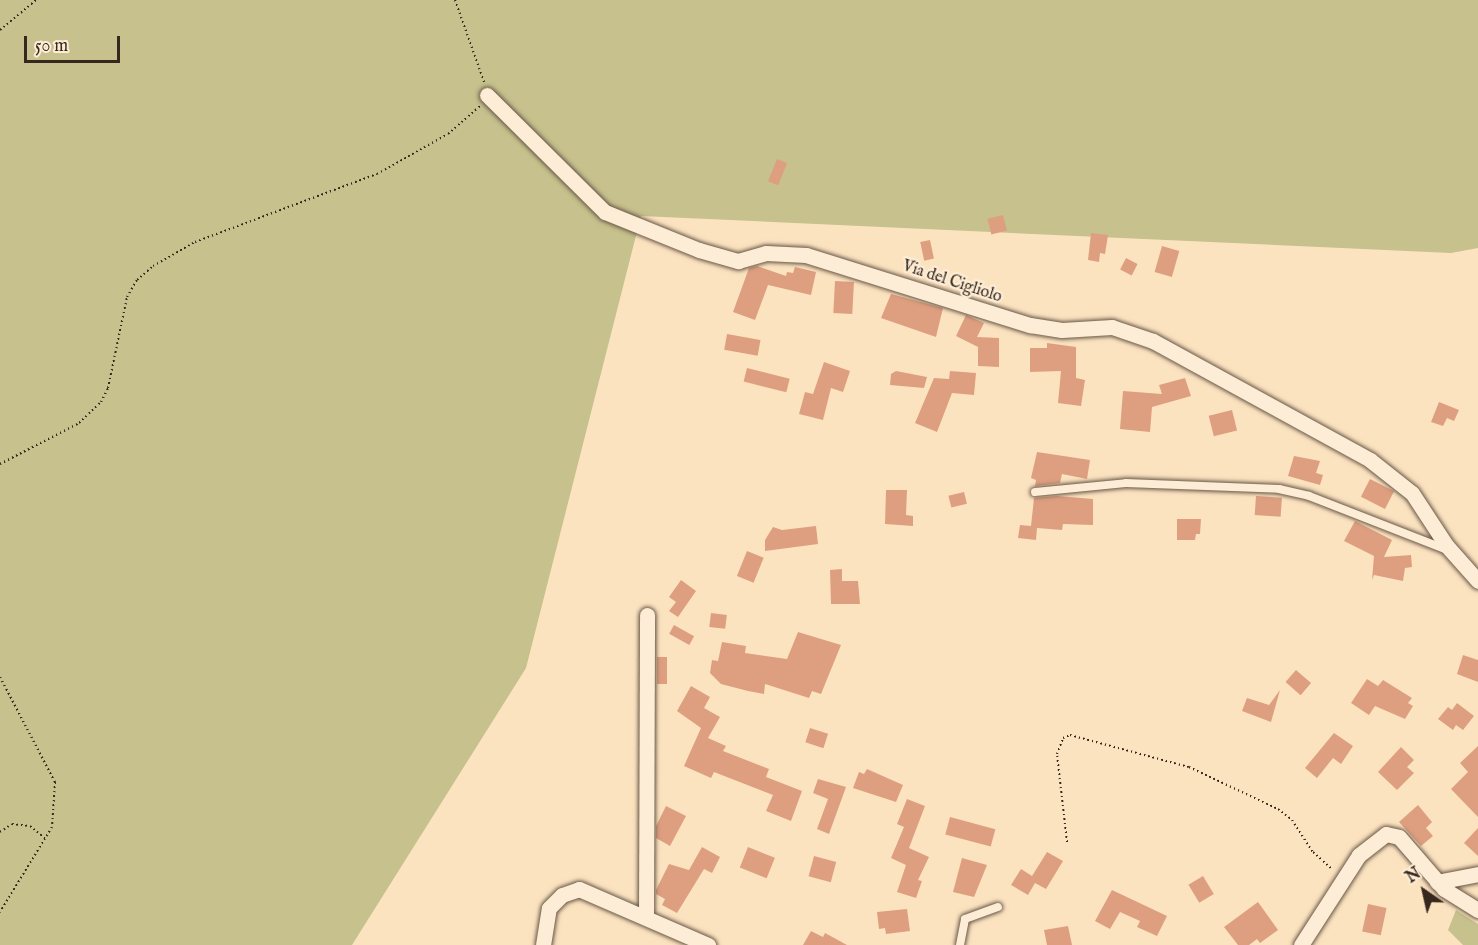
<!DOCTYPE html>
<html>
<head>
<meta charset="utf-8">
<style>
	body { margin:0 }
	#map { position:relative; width:1478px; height:945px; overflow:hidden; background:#fce3c0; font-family:"IM FELL English",serif }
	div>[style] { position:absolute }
	.green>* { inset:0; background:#c6c18d }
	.building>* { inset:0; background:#de9f80; transform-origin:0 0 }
	.path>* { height:2px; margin-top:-1px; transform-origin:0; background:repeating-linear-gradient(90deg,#36281d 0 1.5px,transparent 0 4.5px) }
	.roads { filter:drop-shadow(0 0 2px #685746) drop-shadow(0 0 2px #685746) }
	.lane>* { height:8px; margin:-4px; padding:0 4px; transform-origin:4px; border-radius:4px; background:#fdedd6 }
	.street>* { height:15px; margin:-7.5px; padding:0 7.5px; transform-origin:7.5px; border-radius:7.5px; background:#fdedd6 }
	span { translate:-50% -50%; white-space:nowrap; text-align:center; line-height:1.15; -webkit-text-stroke:4.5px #fdedd6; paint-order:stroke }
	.street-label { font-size:16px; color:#36281d }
	.north { position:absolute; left:1394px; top:861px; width:60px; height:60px; -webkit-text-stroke:4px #fdedd6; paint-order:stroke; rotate:326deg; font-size:16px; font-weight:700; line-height:24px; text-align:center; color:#36281d }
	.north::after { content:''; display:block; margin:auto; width:21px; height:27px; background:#36281d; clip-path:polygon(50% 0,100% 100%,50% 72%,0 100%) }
	.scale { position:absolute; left:24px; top:36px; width:96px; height:27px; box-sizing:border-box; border:3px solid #36281d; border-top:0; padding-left:8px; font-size:18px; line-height:21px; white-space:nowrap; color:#36281d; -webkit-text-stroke:4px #fdedd6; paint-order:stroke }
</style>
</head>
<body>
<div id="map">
	<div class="green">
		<i style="clip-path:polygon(0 0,1478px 0,1478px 248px,1451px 253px,641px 216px,526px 668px,352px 945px,0 945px)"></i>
		<i style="clip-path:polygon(1456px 910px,1478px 924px,1478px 945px,1463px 945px,1448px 930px)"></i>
	</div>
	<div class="building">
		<i style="left:777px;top:159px;width:11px;height:24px;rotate:22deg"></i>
		<i style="left:1003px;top:215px;width:16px;height:16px;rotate:76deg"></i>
		<i style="clip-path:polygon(1091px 233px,1108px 235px,1105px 254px,1100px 253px,1099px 262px,1088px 260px)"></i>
		<i style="left:930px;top:240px;width:19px;height:10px;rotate:78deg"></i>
		<i style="left:1162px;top:246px;width:18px;height:27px;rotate:16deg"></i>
		<i style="left:1126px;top:258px;width:13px;height:13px;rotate:27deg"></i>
		<i style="clip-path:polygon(757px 266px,786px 276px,787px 272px,793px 273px,795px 267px,816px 272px,811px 295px,768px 285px,755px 320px,733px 312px,749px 268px)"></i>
		<i style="left:835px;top:281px;width:19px;height:32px;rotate:3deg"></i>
		<i style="clip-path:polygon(891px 294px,943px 308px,936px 337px,881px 318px)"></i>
		<i style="clip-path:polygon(966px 315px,984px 323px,977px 337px,999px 338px,999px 367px,978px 366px,978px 347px,956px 336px)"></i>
		<i style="left:727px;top:334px;width:34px;height:16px;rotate:10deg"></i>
		<i style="clip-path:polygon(1047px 343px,1076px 347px,1076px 378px,1085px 380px,1081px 406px,1058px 403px,1061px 371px,1030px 372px,1030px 348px,1047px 348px)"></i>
		<i style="clip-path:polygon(824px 362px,850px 371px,843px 392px,831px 388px,823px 420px,799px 414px,805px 392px,813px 394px)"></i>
		<i style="left:747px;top:368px;width:44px;height:14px;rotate:14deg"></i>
		<i style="clip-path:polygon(896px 371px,927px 377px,924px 388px,890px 385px,891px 374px)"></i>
		<i style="clip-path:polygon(950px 371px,976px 373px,974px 395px,952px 393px,937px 432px,915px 423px,934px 378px,949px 379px)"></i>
		<i style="clip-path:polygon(1185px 378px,1191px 396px,1152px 407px,1150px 432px,1120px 429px,1123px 391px,1162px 394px,1159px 385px)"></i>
		<i style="clip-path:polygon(1439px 402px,1459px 410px,1454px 421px,1447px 418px,1443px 426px,1431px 422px)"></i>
		<i style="left:1232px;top:410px;width:21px;height:24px;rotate:76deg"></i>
		<i style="clip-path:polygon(1037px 452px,1090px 460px,1087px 479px,1062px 474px,1060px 483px,1035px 486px,1036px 480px,1031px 478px)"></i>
		<i style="clip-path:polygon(1294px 456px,1320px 461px,1316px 473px,1323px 475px,1320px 485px,1288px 476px)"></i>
		<i style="left:1370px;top:479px;width:27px;height:20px;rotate:27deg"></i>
		<i style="clip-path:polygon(886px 490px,907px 490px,906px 515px,913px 516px,913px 526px,885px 524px)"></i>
		<i style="left:964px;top:492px;width:12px;height:16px;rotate:76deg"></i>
		<i style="clip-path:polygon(1057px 496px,1093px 499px,1093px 525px,1063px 524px,1062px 530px,1037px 528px,1036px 540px,1018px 538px,1020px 525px,1031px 526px,1034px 498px)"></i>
		<i style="left:1256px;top:496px;width:26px;height:19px;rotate:4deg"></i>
		<i style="clip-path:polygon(1177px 519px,1201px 519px,1200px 534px,1196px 534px,1195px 540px,1177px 540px)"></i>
		<i style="clip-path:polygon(1355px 521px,1392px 540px,1384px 557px,1411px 555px,1412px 567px,1405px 568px,1403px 581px,1374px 575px,1372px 580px,1374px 556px,1344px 541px)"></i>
		<i style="clip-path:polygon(816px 526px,818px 544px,765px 551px,765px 540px,773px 527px,782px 530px)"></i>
		<i style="left:747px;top:551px;width:18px;height:27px;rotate:22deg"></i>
		<i style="clip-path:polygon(842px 569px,842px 581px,858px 581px,860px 604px,831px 604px,830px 570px)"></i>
		<i style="clip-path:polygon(681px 580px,696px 591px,678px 617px,669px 611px,676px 602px,669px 597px)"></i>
		<i style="left:711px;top:613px;width:16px;height:14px;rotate:7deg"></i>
		<i style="left:674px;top:625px;width:23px;height:10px;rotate:29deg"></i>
		<i style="clip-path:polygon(798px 632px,841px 645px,821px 694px,812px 691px,809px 698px,765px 684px,764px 694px,748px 691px,721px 684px,710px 673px,712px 660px,718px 661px,722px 642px,746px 646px,745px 653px,787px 659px)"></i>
		<i style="clip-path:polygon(1463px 655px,1478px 660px,1478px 682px,1457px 674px)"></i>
		<i style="left:657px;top:657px;width:10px;height:27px"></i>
		<i style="left:1296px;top:670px;width:20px;height:16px;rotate:41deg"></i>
		<i style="clip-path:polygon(1367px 679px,1378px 686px,1383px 680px,1412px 698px,1408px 703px,1413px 706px,1405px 719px,1375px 706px,1369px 715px,1351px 703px)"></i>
		<i style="clip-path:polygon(691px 686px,710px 697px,704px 708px,720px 717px,708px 738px,726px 746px,723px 751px,769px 769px,766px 777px,802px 791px,791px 821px,766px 811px,773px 795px,714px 772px,711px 778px,684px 766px,701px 728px,677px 711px)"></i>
		<i style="clip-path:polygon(1280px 690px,1271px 722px,1242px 711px,1247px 698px,1269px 705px)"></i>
		<i style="clip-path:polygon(1457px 703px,1474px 716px,1463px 730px,1456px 725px,1453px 730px,1438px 719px,1448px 707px,1452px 710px)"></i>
		<i style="left:810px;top:728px;width:19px;height:15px;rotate:18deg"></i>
		<i style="clip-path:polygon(1334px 733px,1353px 746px,1341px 764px,1333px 758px,1317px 778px,1305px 768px)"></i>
		<i style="clip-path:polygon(1478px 746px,1478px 817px,1451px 789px,1468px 772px,1460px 763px)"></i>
		<i style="clip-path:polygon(1401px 747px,1414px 760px,1407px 767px,1414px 773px,1397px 790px,1378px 772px)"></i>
		<i style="clip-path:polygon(867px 769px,903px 785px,896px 802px,853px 788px,859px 772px,864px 774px)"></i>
		<i style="clip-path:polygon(818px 779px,846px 787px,829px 834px,817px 829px,828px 799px,813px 793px)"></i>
		<i style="clip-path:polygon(907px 799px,925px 806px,909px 848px,929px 857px,918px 880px,922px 881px,916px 898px,897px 892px,906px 865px,891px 858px,904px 827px,897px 824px)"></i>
		<i style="clip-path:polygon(1418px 805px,1432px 822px,1426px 828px,1433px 836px,1421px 846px,1399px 822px)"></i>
		<i style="clip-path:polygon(666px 806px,686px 816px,670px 846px,656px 838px,656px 826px)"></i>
		<i style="left:950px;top:817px;width:47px;height:18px;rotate:15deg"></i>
		<i style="clip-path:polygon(1478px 828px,1478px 856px,1464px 843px)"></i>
		<i style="clip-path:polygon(702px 847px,720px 857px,712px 873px,704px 869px,677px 913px,662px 905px,665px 899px,656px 894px,656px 890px,669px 864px,689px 870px)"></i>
		<i style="left:748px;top:847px;width:29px;height:22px;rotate:22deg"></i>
		<i style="clip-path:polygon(1047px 852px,1063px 861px,1046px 889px,1035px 883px,1028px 895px,1011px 885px,1021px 869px,1032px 876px)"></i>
		<i style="left:814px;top:856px;width:23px;height:21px;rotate:15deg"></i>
		<i style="clip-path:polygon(962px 858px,987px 865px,974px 897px,953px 892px)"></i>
		<i style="left:1203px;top:876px;width:21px;height:17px;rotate:59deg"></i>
		<i style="clip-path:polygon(1112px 890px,1167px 916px,1157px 936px,1137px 927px,1140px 921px,1120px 912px,1110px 929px,1095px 921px)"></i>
		<i style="clip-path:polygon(1258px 902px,1278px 930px,1260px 943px,1257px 939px,1249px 945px,1238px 945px,1224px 927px)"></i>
		<i style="left:1368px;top:904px;width:19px;height:28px;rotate:12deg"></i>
		<i style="clip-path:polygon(907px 909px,910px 931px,886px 934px,885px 928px,879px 929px,877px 912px)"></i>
		<i style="clip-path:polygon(1068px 926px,1072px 945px,1047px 945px,1044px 930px)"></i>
		<i style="clip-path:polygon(811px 931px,823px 937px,825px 933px,847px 945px,803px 945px)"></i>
	</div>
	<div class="path">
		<i style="left:455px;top:0;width:87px;rotate:70.5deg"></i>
		<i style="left:0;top:30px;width:47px;rotate:-39.8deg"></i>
		<i style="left:0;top:464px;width:89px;rotate:-27.4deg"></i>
		<i style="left:79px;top:423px;width:30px;rotate:-44deg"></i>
		<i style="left:101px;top:402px;width:16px;rotate:-63deg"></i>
		<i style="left:108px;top:388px;width:93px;rotate:-78.2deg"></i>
		<i style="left:127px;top:297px;width:20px;rotate:-60deg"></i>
		<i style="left:137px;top:280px;width:21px;rotate:-41deg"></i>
		<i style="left:153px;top:266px;width:48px;rotate:-29.7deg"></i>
		<i style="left:195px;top:242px;width:194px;rotate:-20.5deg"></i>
		<i style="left:377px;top:174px;width:81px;rotate:-29.4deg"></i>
		<i style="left:448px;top:134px;width:43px;rotate:-41.2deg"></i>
		<i style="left:0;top:677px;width:119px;rotate:62.4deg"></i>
		<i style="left:55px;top:782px;width:45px;rotate:93.8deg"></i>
		<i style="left:52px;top:827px;width:100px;rotate:121.5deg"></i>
		<i style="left:0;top:832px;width:14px;rotate:-34deg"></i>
		<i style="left:12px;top:824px;width:18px;rotate:6deg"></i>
		<i style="left:30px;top:826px;width:19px;rotate:39deg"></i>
		<i style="left:1067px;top:842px;width:89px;rotate:-96.5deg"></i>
		<i style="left:1057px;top:754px;width:17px;rotate:-69deg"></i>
		<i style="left:1063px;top:738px;width:8px;rotate:-23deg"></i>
		<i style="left:1070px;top:735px;width:123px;rotate:15.1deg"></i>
		<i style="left:1189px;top:767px;width:98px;rotate:25.3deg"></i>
		<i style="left:1278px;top:809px;width:18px;rotate:38deg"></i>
		<i style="left:1292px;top:820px;width:38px;rotate:57deg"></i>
		<i style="left:1313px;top:852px;width:25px;rotate:42deg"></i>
	</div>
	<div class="roads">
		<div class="lane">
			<i style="left:1035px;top:492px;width:91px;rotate:-5.6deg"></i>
			<i style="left:1126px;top:483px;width:153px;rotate:2.2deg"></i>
			<i style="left:1279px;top:489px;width:31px;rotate:13deg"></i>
			<i style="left:1309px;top:496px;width:146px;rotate:21.3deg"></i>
			<i style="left:960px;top:945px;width:26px;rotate:-79deg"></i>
			<i style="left:965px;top:919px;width:35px;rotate:-20deg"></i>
		</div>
		<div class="street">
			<i style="left:487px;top:95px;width:166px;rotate:44.8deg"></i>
			<i style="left:605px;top:212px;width:101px;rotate:22deg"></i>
			<i style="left:699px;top:250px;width:41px;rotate:15.8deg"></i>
			<i style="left:738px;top:261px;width:29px;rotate:-16deg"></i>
			<i style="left:766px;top:253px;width:40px;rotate:2.9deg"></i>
			<i style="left:806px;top:255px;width:235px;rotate:17.4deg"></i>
			<i style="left:1030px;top:325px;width:32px;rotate:9deg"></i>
			<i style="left:1062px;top:330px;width:50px;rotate:-3.4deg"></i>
			<i style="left:1112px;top:327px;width:43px;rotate:18.9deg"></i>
			<i style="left:1153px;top:341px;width:247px;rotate:28.7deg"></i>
			<i style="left:1370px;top:460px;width:53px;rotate:38.2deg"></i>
			<i style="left:1412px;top:493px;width:62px;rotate:56.8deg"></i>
			<i style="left:1446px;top:545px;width:48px;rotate:48.4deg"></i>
			<i style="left:1437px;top:882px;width:42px;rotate:-11deg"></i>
			<i style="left:646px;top:917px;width:302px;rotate:-89.8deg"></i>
			<i style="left:543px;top:945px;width:37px;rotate:-81deg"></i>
			<i style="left:549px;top:908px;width:18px;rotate:-45deg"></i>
			<i style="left:562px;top:895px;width:18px;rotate:-19deg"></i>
			<i style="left:579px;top:889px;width:141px;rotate:23.5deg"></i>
			<i style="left:1301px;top:945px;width:107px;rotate:-57.2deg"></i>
			<i style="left:1359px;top:855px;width:34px;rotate:-38deg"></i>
			<i style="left:1386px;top:834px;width:13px;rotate:13deg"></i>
			<i style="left:1399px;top:837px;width:69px;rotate:49.1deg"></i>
			<i style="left:1444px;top:889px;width:40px;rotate:32deg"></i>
		</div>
	</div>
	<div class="street-label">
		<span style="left:952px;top:282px;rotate:18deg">Via del Cigliolo</span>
	</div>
	<div class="north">N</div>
	<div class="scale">50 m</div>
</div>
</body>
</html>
